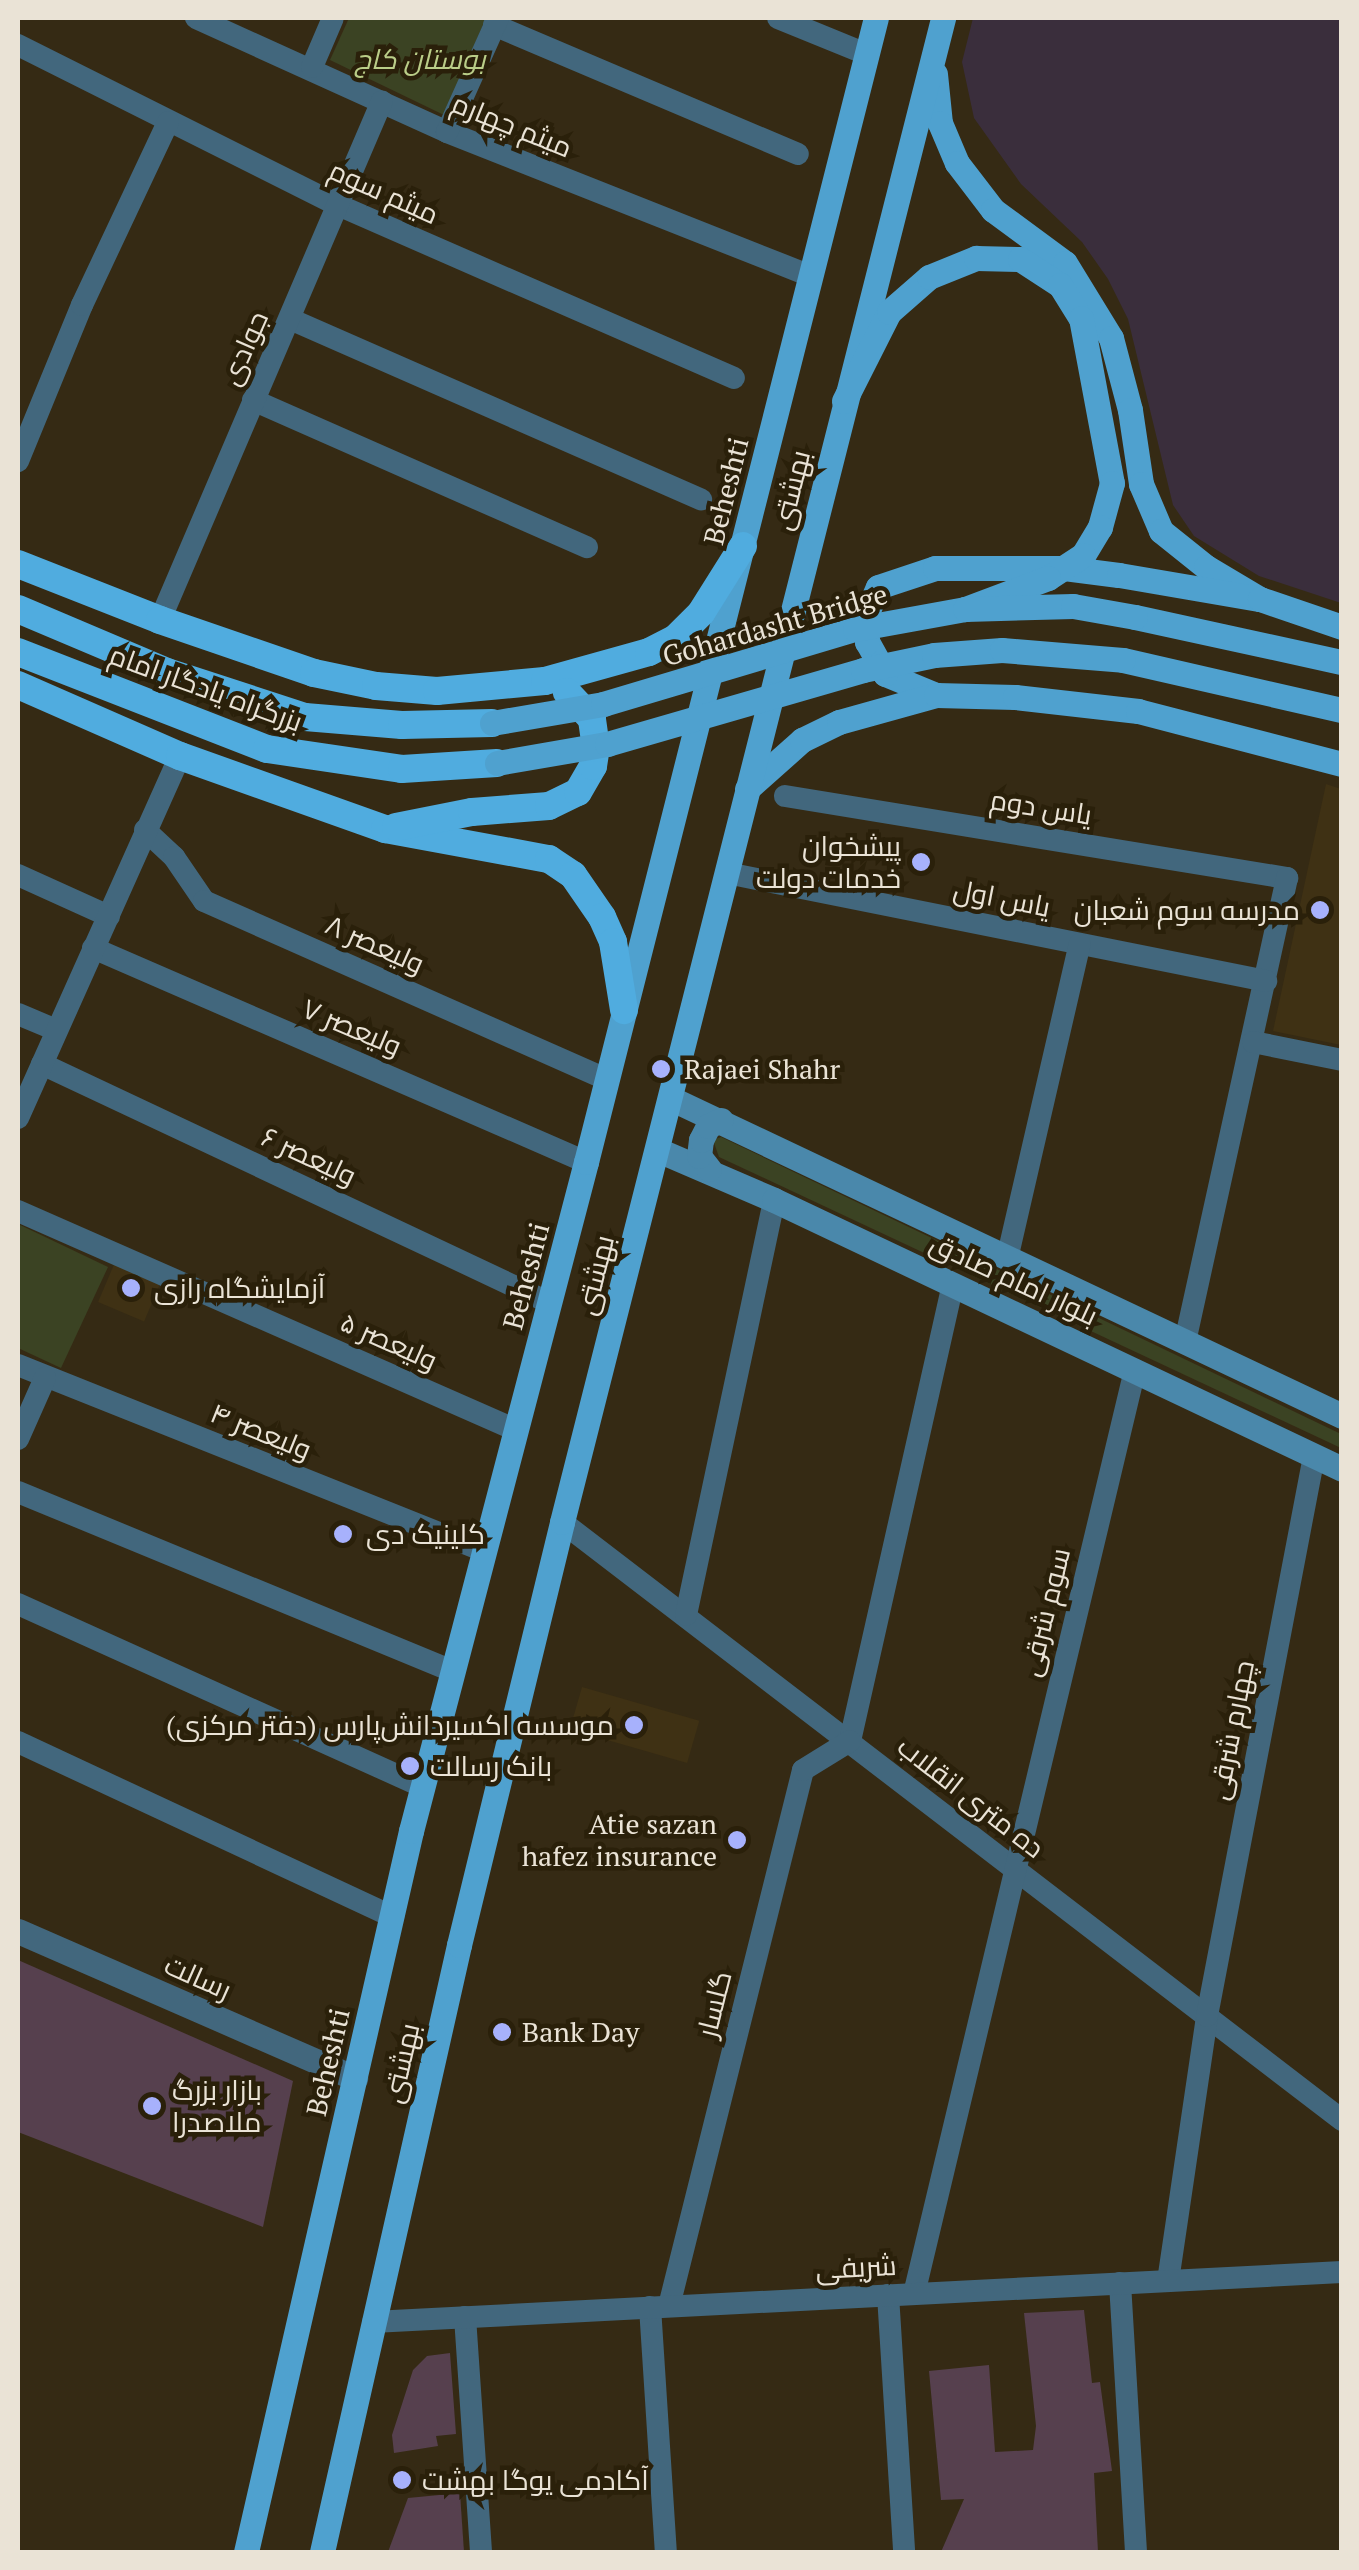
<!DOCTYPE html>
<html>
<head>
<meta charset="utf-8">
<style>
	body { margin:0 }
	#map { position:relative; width:1359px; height:2570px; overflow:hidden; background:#352a14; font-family:"PT Serif",Cairo,serif }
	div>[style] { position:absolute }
	.commercial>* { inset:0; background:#3a2e3c }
	.built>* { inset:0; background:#3f3114; transform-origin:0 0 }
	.green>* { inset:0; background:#3b4323 }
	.building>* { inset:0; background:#56404e }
	.minor>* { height:22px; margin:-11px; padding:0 11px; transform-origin:11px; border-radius:11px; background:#42677d }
	.tertiary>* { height:25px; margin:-12.5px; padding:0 12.5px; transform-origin:12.5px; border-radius:12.5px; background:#42677d }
	.secondary>* { height:25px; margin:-12.5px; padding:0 12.5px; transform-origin:12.5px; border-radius:12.5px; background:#4a88ab }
	.primary>* { height:25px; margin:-12.5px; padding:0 12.5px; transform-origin:12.5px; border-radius:12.5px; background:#4fa1cf }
	.trunk>* { height:28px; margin:-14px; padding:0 14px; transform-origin:14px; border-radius:14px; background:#50acdf }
	.primary-bridge>* { height:25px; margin:-12.5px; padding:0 12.5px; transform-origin:12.5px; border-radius:12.5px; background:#4fa1cf }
	.dots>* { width:28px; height:28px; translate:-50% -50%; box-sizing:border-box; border:5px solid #2a200a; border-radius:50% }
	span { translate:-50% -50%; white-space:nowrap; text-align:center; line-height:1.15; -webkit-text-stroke:9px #2a200a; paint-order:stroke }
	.park-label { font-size:28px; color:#bacd88; font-style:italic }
	.street-label { font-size:28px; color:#eae3d6 }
	.poi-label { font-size:28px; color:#eae3d6 }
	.right { translate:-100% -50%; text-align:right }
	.left { translate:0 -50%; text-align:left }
	.frame { position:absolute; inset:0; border:20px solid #eae3d6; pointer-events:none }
</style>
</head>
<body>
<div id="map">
	<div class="commercial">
		<i style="clip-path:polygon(973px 18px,1341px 18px,1341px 603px,1259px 576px,1194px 536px,1173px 505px,1128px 319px,1108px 279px,1082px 242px,1021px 184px,974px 118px,962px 62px)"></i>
	</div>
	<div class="built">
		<i style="clip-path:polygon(1326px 784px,1341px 789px,1341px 1045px,1273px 1031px)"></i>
		<i style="left:118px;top:1255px;width:50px;height:51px;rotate:23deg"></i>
		<i style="left:582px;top:1687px;width:122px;height:44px;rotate:16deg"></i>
	</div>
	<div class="green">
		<i style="clip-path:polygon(349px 18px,486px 18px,444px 115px,330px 60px)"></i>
		<i style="clip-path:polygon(721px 1137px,1341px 1434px,1341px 1448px,719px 1157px,713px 1140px)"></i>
		<i style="clip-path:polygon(18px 1224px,108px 1267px,61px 1368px,18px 1348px)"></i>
	</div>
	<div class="building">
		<i style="clip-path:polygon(18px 1960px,293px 2081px,263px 2227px,18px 2132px)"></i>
		<i style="clip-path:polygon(1084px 2310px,1092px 2383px,1100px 2382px,1112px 2471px,1094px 2473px,1098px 2552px,941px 2552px,964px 2499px,941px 2500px,929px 2371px,989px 2365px,995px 2452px,1033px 2450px,1036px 2426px,1024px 2313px)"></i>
		<i style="clip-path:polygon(450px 2353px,456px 2434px,436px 2436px,438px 2446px,394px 2453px,392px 2435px,413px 2370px,427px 2356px)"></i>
		<i style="clip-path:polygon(460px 2493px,464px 2552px,388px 2552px,408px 2498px)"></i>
	</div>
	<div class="minor">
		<i style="left:196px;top:18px;width:276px;rotate:24.4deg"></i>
		<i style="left:447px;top:132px;width:391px;rotate:21.6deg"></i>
		<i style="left:778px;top:18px;width:95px;rotate:22.2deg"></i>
		<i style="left:494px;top:25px;width:330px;rotate:23deg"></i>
		<i style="left:18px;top:45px;width:358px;rotate:26.6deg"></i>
		<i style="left:338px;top:205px;width:432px;rotate:23.6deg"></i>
		<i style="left:312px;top:67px;width:53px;rotate:-66.8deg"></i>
		<i style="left:447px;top:132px;width:125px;rotate:-65.9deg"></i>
		<i style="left:290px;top:319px;width:449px;rotate:23.7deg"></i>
		<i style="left:253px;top:400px;width:365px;rotate:23.8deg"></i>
		<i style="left:18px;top:461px;width:169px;rotate:-67.7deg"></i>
		<i style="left:82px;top:305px;width:202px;rotate:-64.8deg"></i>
		<i style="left:160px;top:620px;width:564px;rotate:-66.84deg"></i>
		<i style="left:785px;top:796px;width:509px;rotate:9.28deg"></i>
		<i style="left:1287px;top:878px;width:476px;rotate:102.4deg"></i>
		<i style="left:145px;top:830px;width:40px;rotate:43deg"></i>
		<i style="left:174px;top:857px;width:53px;rotate:55.7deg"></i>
		<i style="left:204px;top:901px;width:441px;rotate:23.9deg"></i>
		<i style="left:727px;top:873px;width:550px;rotate:11.33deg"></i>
		<i style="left:18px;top:875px;width:100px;rotate:24.3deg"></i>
		<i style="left:93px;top:948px;width:537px;rotate:23.46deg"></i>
		<i style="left:18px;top:1014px;width:41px;rotate:22.8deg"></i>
		<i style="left:1253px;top:1042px;width:91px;rotate:11.4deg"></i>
		<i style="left:42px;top:1064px;width:561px;rotate:25.2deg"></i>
		<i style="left:18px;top:1118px;width:397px;rotate:-65.9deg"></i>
		<i style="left:18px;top:1211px;width:544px;rotate:23.74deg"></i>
		<i style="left:1007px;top:1259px;width:323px;rotate:-77deg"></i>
		<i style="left:18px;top:1365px;width:502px;rotate:21.76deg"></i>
		<i style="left:18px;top:1439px;width:67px;rotate:-66.1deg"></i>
		<i style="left:18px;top:1492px;width:469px;rotate:22.4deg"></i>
		<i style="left:562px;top:1522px;width:983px;rotate:37.48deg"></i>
		<i style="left:18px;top:1604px;width:444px;rotate:24.3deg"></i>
		<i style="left:686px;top:1615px;width:424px;rotate:-78deg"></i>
		<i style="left:850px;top:1741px;width:468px;rotate:-77.3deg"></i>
		<i style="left:18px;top:1742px;width:414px;rotate:25deg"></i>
		<i style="left:1168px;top:2281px;width:268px;rotate:-81.6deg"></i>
		<i style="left:1207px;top:2016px;width:570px;rotate:-79.18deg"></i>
		<i style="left:1120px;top:2283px;width:269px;rotate:86.6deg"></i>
		<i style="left:914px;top:2294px;width:950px;rotate:-76.55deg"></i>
		<i style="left:888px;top:2295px;width:257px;rotate:86.4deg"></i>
		<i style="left:669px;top:2306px;width:552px;rotate:-75.96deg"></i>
		<i style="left:803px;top:1770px;width:55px;rotate:-31.7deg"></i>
		<i style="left:650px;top:2307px;width:246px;rotate:86.3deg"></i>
		<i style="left:465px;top:2317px;width:236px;rotate:86.1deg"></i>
		<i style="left:373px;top:2322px;width:970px;rotate:-2.95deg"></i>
	</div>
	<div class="tertiary">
		<i style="left:18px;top:1931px;width:368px;rotate:23.6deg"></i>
	</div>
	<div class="secondary">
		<i style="left:672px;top:1099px;width:741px;rotate:25.32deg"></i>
		<i style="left:658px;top:1150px;width:126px;rotate:23.3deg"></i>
		<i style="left:774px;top:1200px;width:628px;rotate:25.34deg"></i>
		<i style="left:709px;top:1169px;width:16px;rotate:-128deg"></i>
		<i style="left:699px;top:1156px;width:16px;rotate:-83deg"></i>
		<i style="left:701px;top:1140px;width:16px;rotate:-63deg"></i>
		<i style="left:708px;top:1126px;width:14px;rotate:-25deg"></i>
	</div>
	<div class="primary">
		<i style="left:935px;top:74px;width:49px;rotate:84.2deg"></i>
		<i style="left:940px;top:123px;width:43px;rotate:67deg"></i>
		<i style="left:957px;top:163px;width:59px;rotate:52.5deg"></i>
		<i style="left:993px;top:210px;width:89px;rotate:36.4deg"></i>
		<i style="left:1065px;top:263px;width:88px;rotate:58.5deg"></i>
		<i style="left:1111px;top:338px;width:74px;rotate:75.2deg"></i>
		<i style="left:1130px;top:410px;width:75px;rotate:81.5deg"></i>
		<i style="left:1141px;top:484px;width:51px;rotate:66.9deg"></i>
		<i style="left:1161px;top:531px;width:58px;rotate:38.7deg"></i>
		<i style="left:1206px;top:567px;width:63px;rotate:30.7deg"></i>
		<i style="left:1135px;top:617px;width:212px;rotate:12.3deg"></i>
		<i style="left:1123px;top:660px;width:225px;rotate:12.9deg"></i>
		<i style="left:936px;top:695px;width:55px;rotate:-157.6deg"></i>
		<i style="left:885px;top:674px;width:37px;rotate:-119deg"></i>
		<i style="left:867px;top:642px;width:27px;rotate:-92deg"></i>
		<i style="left:866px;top:615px;width:30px;rotate:-67deg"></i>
		<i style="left:878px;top:587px;width:60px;rotate:-18.4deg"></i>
		<i style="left:935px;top:568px;width:129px"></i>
		<i style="left:1064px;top:568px;width:55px;rotate:7.3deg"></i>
		<i style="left:1119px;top:575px;width:143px;rotate:9.7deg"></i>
		<i style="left:1260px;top:599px;width:87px;rotate:18.9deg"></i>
		<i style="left:747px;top:789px;width:74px;rotate:-41.7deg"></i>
		<i style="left:802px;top:740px;width:41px;rotate:-25.9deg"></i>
		<i style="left:839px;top:722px;width:101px;rotate:-15.6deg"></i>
		<i style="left:936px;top:695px;width:79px;rotate:1.5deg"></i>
		<i style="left:1015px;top:697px;width:124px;rotate:6.5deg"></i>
		<i style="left:1138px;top:711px;width:211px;rotate:14.6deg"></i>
		<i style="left:246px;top:2552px;width:740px;rotate:-77.11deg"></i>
		<i style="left:411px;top:1831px;width:692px;rotate:-75.34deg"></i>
		<i style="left:586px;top:1162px;width:1180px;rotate:-75.78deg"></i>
		<i style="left:322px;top:2552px;width:622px;rotate:-77.28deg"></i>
		<i style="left:459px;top:1945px;width:435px;rotate:-76.3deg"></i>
		<i style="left:562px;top:1522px;width:1552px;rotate:-75.78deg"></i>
	</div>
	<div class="trunk">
		<i style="left:18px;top:564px;width:153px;rotate:21.5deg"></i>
		<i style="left:160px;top:620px;width:163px;rotate:19deg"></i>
		<i style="left:314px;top:673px;width:63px;rotate:11.8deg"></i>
		<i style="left:376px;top:686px;width:61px;rotate:4.7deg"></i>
		<i style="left:437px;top:691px;width:108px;rotate:-5.3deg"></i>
		<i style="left:545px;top:681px;width:108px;rotate:-15.6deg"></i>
		<i style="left:649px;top:652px;width:29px;rotate:-27deg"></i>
		<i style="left:675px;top:639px;width:37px;rotate:-45deg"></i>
		<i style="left:701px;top:613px;width:79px;rotate:-57.9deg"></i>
		<i style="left:18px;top:609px;width:162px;rotate:22.9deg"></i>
		<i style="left:167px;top:672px;width:145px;rotate:18.1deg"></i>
		<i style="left:305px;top:717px;width:97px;rotate:4.7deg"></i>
		<i style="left:402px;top:725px;width:90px;rotate:-1.3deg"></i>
		<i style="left:18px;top:652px;width:267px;rotate:21.3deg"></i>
		<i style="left:267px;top:749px;width:136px;rotate:8.4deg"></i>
		<i style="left:402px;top:769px;width:95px;rotate:-3.6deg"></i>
		<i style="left:18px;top:685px;width:177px;rotate:23.7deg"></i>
		<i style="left:180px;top:756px;width:218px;rotate:19.6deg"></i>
		<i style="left:385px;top:829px;width:167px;rotate:10.4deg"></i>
		<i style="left:549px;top:859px;width:29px;rotate:34deg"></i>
		<i style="left:573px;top:875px;width:51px;rotate:55.4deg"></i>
		<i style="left:602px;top:917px;width:27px;rotate:66deg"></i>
		<i style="left:613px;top:942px;width:69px;rotate:80.8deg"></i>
		<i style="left:396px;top:827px;width:77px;rotate:-11.2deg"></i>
		<i style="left:472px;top:812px;width:77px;rotate:-4.5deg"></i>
		<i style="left:549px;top:806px;width:32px;rotate:-26deg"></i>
		<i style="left:578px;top:792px;width:30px;rotate:-60deg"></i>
		<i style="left:593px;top:766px;width:18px;rotate:-81deg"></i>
		<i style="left:596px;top:748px;width:29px;rotate:-98deg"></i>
		<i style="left:592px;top:719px;width:37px;rotate:-133deg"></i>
	</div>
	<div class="primary-bridge">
		<i style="left:844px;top:401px;width:100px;rotate:-63.2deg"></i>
		<i style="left:889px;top:312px;width:53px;rotate:-41.2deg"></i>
		<i style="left:929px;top:277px;width:51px;rotate:-22deg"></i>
		<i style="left:976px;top:258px;width:44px;rotate:1.3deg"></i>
		<i style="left:1020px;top:259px;width:48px;rotate:33deg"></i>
		<i style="left:1060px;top:285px;width:39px;rotate:58deg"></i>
		<i style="left:1081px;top:318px;width:168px;rotate:79.4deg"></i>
		<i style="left:1112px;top:483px;width:46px;rotate:105.3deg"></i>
		<i style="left:1100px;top:527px;width:33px;rotate:121deg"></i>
		<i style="left:1083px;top:555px;width:42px;rotate:146.7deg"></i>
		<i style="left:1048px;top:578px;width:89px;rotate:159.5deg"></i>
		<i style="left:492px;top:723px;width:113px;rotate:-9.7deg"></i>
		<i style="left:603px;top:704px;width:263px;rotate:-16.6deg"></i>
		<i style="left:855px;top:629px;width:112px;rotate:-10.3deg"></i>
		<i style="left:965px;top:609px;width:108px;rotate:-1.6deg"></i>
		<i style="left:1073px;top:606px;width:63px;rotate:10.1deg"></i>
		<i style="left:497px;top:763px;width:112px;rotate:-9.8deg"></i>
		<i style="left:607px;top:744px;width:266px;rotate:-16.1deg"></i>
		<i style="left:863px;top:670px;width:73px;rotate:-11.9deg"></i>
		<i style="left:934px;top:655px;width:68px;rotate:-4.2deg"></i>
		<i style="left:1002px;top:650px;width:121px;rotate:4.7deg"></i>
	</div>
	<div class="dots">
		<i style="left:921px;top:862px;background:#a7b1fc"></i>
		<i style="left:1320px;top:910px;background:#a7b1fc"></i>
		<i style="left:661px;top:1069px;background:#a7b1fc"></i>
		<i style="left:131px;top:1288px;background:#a7b1fc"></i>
		<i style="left:343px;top:1534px;background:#a7b1fc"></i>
		<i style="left:634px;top:1725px;background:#a7b1fc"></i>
		<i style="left:410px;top:1766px;background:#a7b1fc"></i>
		<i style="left:737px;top:1840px;background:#a7b1fc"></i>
		<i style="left:502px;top:2032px;background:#a7b1fc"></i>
		<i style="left:152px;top:2106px;background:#a7b1fc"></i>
		<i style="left:402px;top:2480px;background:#a7b1fc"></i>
	</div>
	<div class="park-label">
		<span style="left:420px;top:59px">بوستان کاج</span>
	</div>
	<div class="street-label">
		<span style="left:512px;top:125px;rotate:22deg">میثم چهارم</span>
		<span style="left:384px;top:192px;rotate:24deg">میثم سوم</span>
		<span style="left:244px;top:348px;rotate:-66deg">جوادی</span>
		<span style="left:791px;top:490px;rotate:-76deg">بهشتى</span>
		<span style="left:726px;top:491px;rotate:-76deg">Beheshti</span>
		<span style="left:775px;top:625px;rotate:-16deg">Gohardasht Bridge</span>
		<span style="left:206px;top:688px;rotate:20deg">بزرگراه یادگار امام</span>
		<span style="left:1041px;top:807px;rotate:9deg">یاس دوم</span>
		<span style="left:1002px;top:898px;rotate:11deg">یاس اول</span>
		<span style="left:375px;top:944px;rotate:24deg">ولیعصر ۸</span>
		<span style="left:352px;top:1027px;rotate:23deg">ولیعصر ۷</span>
		<span style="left:309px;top:1156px;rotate:25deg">ولیعصر ۶</span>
		<span style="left:595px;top:1275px;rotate:-76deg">بهشتى</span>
		<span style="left:526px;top:1276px;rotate:-75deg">Beheshti</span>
		<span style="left:1014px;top:1279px;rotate:25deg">بلوار امام صادق</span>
		<span style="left:389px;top:1341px;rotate:24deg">ولیعصر ۵</span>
		<span style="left:261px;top:1431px;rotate:22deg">ولیعصر ۴</span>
		<span style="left:1045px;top:1612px;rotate:-76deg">سوم شرقی</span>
		<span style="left:1231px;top:1730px;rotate:-79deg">چهارم شرقی</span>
		<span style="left:971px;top:1797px;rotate:38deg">ده متری انقلاب</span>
		<span style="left:198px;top:1977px;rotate:24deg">رسالت</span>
		<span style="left:714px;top:2004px;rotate:-76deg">گلسار</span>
		<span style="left:328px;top:2062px;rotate:-77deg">Beheshti</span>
		<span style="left:401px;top:2063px;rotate:-77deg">بهشتى</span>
		<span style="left:856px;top:2267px;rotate:-3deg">شریفی</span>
	</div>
	<div class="poi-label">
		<span class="right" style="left:901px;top:862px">پیشخوان<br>خدمات دولت</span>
		<span class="right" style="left:1300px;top:910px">مدرسه سوم شعبان</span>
		<span class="left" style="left:684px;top:1069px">Rajaei Shahr</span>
		<span class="left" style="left:154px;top:1288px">آزمایشگاه رازی</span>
		<span class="left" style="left:366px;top:1534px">کلینیک دی</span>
		<span class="right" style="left:614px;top:1725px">موسسه اکسیردانش‌پارس (دفتر مرکزی)</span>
		<span class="left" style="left:430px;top:1766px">بانک رسالت</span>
		<span class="right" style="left:717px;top:1840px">Atie sazan<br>hafez insurance</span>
		<span class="left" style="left:522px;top:2032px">Bank Day</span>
		<span class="left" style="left:172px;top:2106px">بازار بزرگ<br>ملاصدرا</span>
		<span class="left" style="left:422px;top:2480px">آکادمی یوگا بهشت</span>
	</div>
	<div class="frame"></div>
</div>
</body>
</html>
